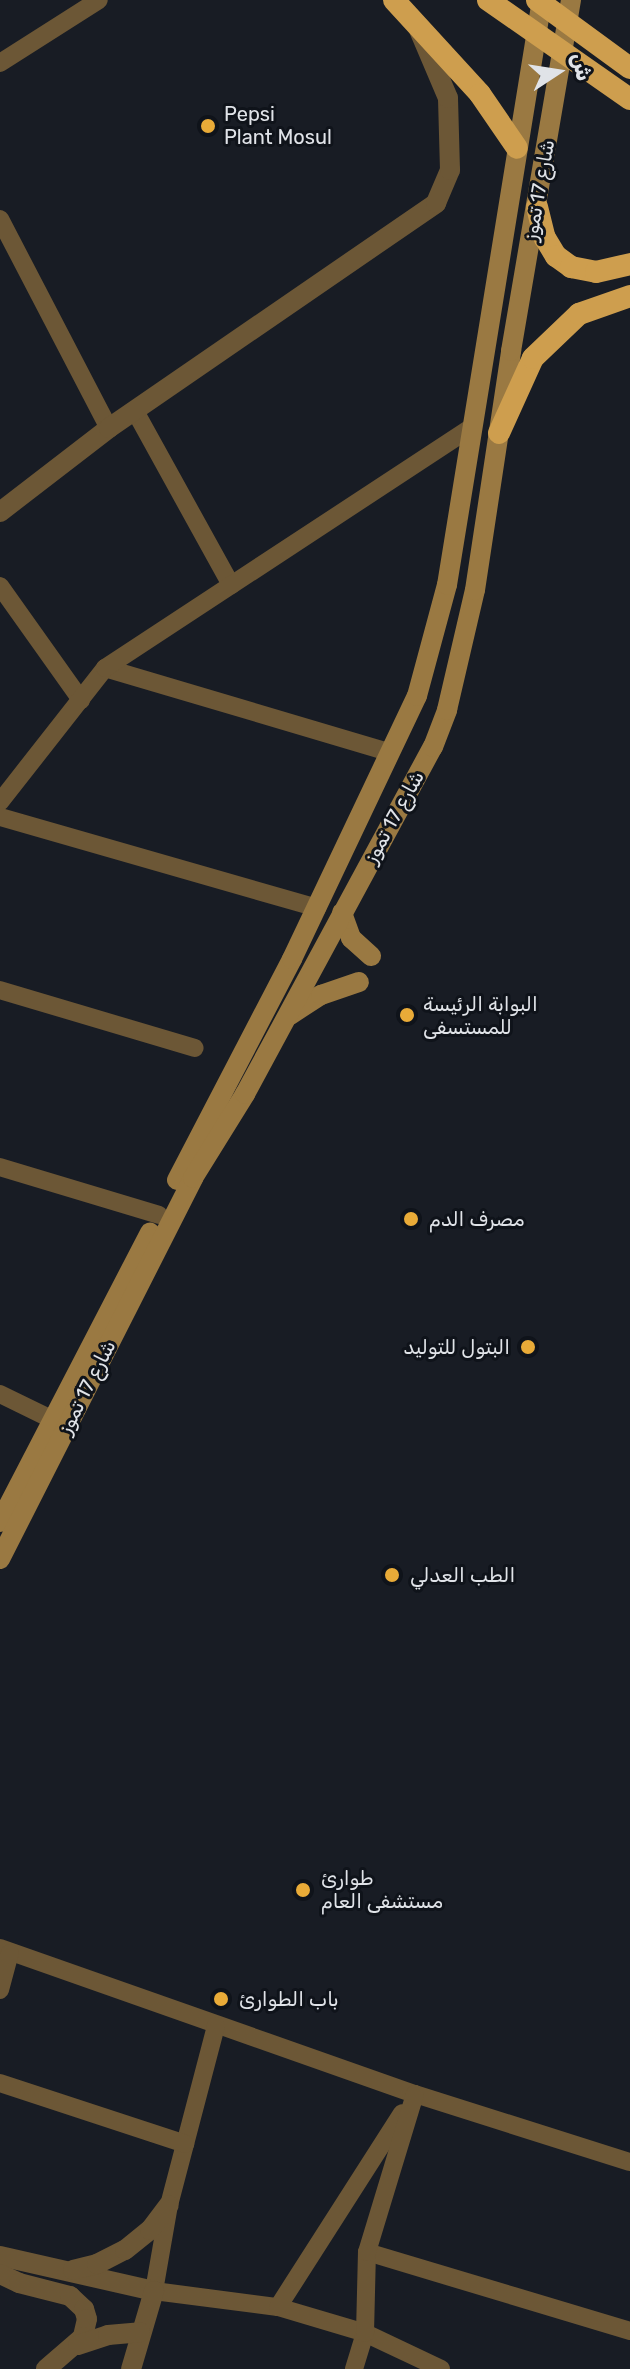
<!DOCTYPE html>
<html>
<head>
<meta charset="utf-8">
<style>
	body { margin:0 }
	#map { position:relative; width:630px; height:2369px; overflow:hidden; background:#181c24; font-family:Rubik,Cairo,sans-serif }
	div>[style] { position:absolute }
	.minor>* { height:18px; margin:-9px; padding:0 9px; transform-origin:9px; border-radius:9px; background:#6c5736 }
	.tertiary>* { height:20px; margin:-10px; padding:0 10px; transform-origin:10px; border-radius:10px; background:#6c5736 }
	.secondary>* { height:20px; margin:-10px; padding:0 10px; transform-origin:10px; border-radius:10px; background:#9a7942 }
	.trunk>* { height:22px; margin:-11px; padding:0 11px; transform-origin:11px; border-radius:11px; background:#ce9e4e }
	.trunk-bridge>* { height:22px; margin:-11px; padding:0 11px; transform-origin:11px; border-radius:11px; background:#ce9e4e }
	.dots>* { width:22px; height:22px; translate:-50% -50%; box-sizing:border-box; border:4px solid #0f131a; border-radius:50% }
	span { translate:-50% -50%; white-space:nowrap; text-align:center; line-height:1.15; -webkit-text-stroke:6px #0f131a; paint-order:stroke }
	.poi-label { font-size:20px; color:#e0e3e8 }
	.left { translate:0 -50%; text-align:left }
	.right { translate:-100% -50%; text-align:right }
	.street-label { font-size:20px; color:#e0e3e8 }
	.north { position:absolute; left:518px; top:32px; width:80px; height:80px; -webkit-text-stroke:6px #0f131a; paint-order:stroke; rotate:78deg; font-size:22px; font-weight:700; line-height:32px; text-align:center; color:#e0e3e8 }
	.north::after { content:''; display:block; margin:auto; width:28px; height:36px; background:#e0e3e8; clip-path:polygon(50% 0,100% 100%,50% 72%,0 100%) }
</style>
</head>
<body>
<div id="map">
	<div class="minor">
		<i style="left:0;top:63px;width:117px;rotate:-32.5deg"></i>
		<i style="left:0;top:219px;width:236px;rotate:62.5deg"></i>
		<i style="left:135px;top:411px;width:199px;rotate:61.1deg"></i>
		<i style="left:0;top:586px;width:140px;rotate:54.6deg"></i>
		<i style="left:105px;top:668px;width:296px;rotate:16.5deg"></i>
		<i style="left:0;top:802px;width:170px;rotate:-51.9deg"></i>
		<i style="left:105px;top:668px;width:439px;rotate:-33.3deg"></i>
		<i style="left:0;top:817px;width:330px;rotate:16deg"></i>
		<i style="left:0;top:990px;width:203px;rotate:16.6deg"></i>
		<i style="left:0;top:1167px;width:166px;rotate:16.8deg"></i>
		<i style="left:0;top:1394px;width:59px;rotate:26.1deg"></i>
		<i style="left:0;top:1948px;width:440px;rotate:19.4deg"></i>
		<i style="left:415px;top:2094px;width:225px;rotate:17.6deg"></i>
		<i style="left:0;top:1990px;width:38px;rotate:-75deg"></i>
		<i style="left:216px;top:2026px;width:185px;rotate:104.7deg"></i>
		<i style="left:169px;top:2205px;width:87px;rotate:99.9deg"></i>
		<i style="left:154px;top:2291px;width:125px;rotate:7.4deg"></i>
		<i style="left:278px;top:2307px;width:91px;rotate:16.6deg"></i>
		<i style="left:365px;top:2333px;width:84px;rotate:25.3deg"></i>
		<i style="left:0;top:2083px;width:195px;rotate:18.2deg"></i>
		<i style="left:367px;top:2252px;width:275px;rotate:16.7deg"></i>
		<i style="left:278px;top:2307px;width:230px;rotate:-57.4deg"></i>
		<i style="left:354px;top:2369px;width:38px;rotate:-73deg"></i>
		<i style="left:365px;top:2333px;width:81px;rotate:-88.6deg"></i>
		<i style="left:367px;top:2252px;width:165px;rotate:-73.1deg"></i>
	</div>
	<div class="tertiary">
		<i style="left:0;top:512px;width:138px;rotate:-37.6deg"></i>
		<i style="left:109px;top:428px;width:397px;rotate:-34.5deg"></i>
		<i style="left:436px;top:203px;width:36px;rotate:-67deg"></i>
		<i style="left:450px;top:170px;width:72px;rotate:-91.6deg"></i>
		<i style="left:448px;top:98px;width:74px;rotate:-113.1deg"></i>
		<i style="left:0;top:2256px;width:158px;rotate:12.8deg"></i>
		<i style="left:154px;top:2291px;width:81px;rotate:106.4deg"></i>
		<i style="left:73px;top:2270px;width:25px;rotate:-14deg"></i>
		<i style="left:97px;top:2264px;width:31px;rotate:-27deg"></i>
		<i style="left:125px;top:2250px;width:32px;rotate:-39deg"></i>
		<i style="left:150px;top:2230px;width:31px;rotate:-53deg"></i>
		<i style="left:0;top:2274px;width:21px;rotate:25deg"></i>
		<i style="left:19px;top:2283px;width:53px;rotate:14.3deg"></i>
		<i style="left:70px;top:2296px;width:19px;rotate:43deg"></i>
		<i style="left:84px;top:2309px;width:10px;rotate:73deg"></i>
		<i style="left:87px;top:2319px;width:18px;rotate:103deg"></i>
		<i style="left:83px;top:2337px;width:49px;rotate:139.1deg"></i>
		<i style="left:78px;top:2345px;width:32px;rotate:-18deg"></i>
		<i style="left:108px;top:2335px;width:32px;rotate:-5deg"></i>
	</div>
	<div class="secondary">
		<i style="left:342px;top:913px;width:27px;rotate:70deg"></i>
		<i style="left:351px;top:938px;width:27px;rotate:42deg"></i>
		<i style="left:290px;top:1015px;width:37px;rotate:-33deg"></i>
		<i style="left:321px;top:995px;width:40px;rotate:-18.9deg"></i>
		<i style="left:177px;top:1180px;width:249px;rotate:-62.5deg"></i>
		<i style="left:292px;top:959px;width:291px;rotate:-64.6deg"></i>
		<i style="left:417px;top:696px;width:115px;rotate:-74.9deg"></i>
		<i style="left:447px;top:585px;width:593px;rotate:-80.78deg"></i>
		<i style="left:0;top:1522px;width:326px;rotate:-62.6deg"></i>
		<i style="left:0;top:1559px;width:427px;rotate:-63.1deg"></i>
		<i style="left:193px;top:1178px;width:99px;rotate:-58.2deg"></i>
		<i style="left:245px;top:1094px;width:395px;rotate:-61.6deg"></i>
		<i style="left:433px;top:747px;width:40px;rotate:-69deg"></i>
		<i style="left:447px;top:710px;width:123px;rotate:-76.9deg"></i>
		<i style="left:475px;top:590px;width:242px;rotate:-81.4deg"></i>
		<i style="left:511px;top:351px;width:356px;rotate:-80.3deg"></i>
	</div>
	<div class="trunk">
		<i style="left:394px;top:0;width:127px;rotate:47.5deg"></i>
		<i style="left:480px;top:94px;width:65px;rotate:55.6deg"></i>
		<i style="left:537px;top:207px;width:32px;rotate:76deg"></i>
		<i style="left:545px;top:238px;width:21px;rotate:59deg"></i>
		<i style="left:556px;top:256px;width:19px;rotate:36deg"></i>
		<i style="left:571px;top:267px;width:25px;rotate:11deg"></i>
		<i style="left:596px;top:272px;width:35px;rotate:-13deg"></i>
		<i style="left:499px;top:433px;width:82px;rotate:-65.6deg"></i>
		<i style="left:533px;top:358px;width:64px;rotate:-43.7deg"></i>
		<i style="left:579px;top:314px;width:54px;rotate:-19.4deg"></i>
	</div>
	<div class="trunk-bridge">
		<i style="left:488px;top:0;width:173px;rotate:34.9deg"></i>
		<i style="left:537px;top:0;width:115px;rotate:36.2deg"></i>
	</div>
	<div class="dots">
		<i style="left:208px;top:126px;background:#e9ab38"></i>
		<i style="left:407px;top:1015px;background:#e9ab38"></i>
		<i style="left:411px;top:1219px;background:#e9ab38"></i>
		<i style="left:528px;top:1347px;background:#e9ab38"></i>
		<i style="left:392px;top:1575px;background:#e9ab38"></i>
		<i style="left:303px;top:1890px;background:#e9ab38"></i>
		<i style="left:221px;top:1999px;background:#e9ab38"></i>
	</div>
	<div class="poi-label">
		<span class="left" style="left:224px;top:126px">Pepsi<br>Plant Mosul</span>
		<span class="left" style="left:423px;top:1016px">البوابة الرئيسة<br>للمستسفى</span>
		<span class="left" style="left:429px;top:1219px">مصرف الدم</span>
		<span class="right" style="left:510px;top:1347px">البتول للتوليد</span>
		<span class="left" style="left:410px;top:1575px">الطب العدلي</span>
		<span class="left" style="left:321px;top:1890px">طوارئ<br>مستشفى العام</span>
		<span class="left" style="left:239px;top:1999px">باب الطوارئ</span>
	</div>
	<div class="street-label">
		<span style="left:539px;top:190px;rotate:-80deg">شارع 17 تموز</span>
		<span style="left:394px;top:817px;rotate:-61deg">شارع 17 تموز</span>
		<span style="left:87px;top:1387px;rotate:-63deg">شارع 17 تموز</span>
	</div>
	<div class="north">ش</div>
</div>
</body>
</html>
